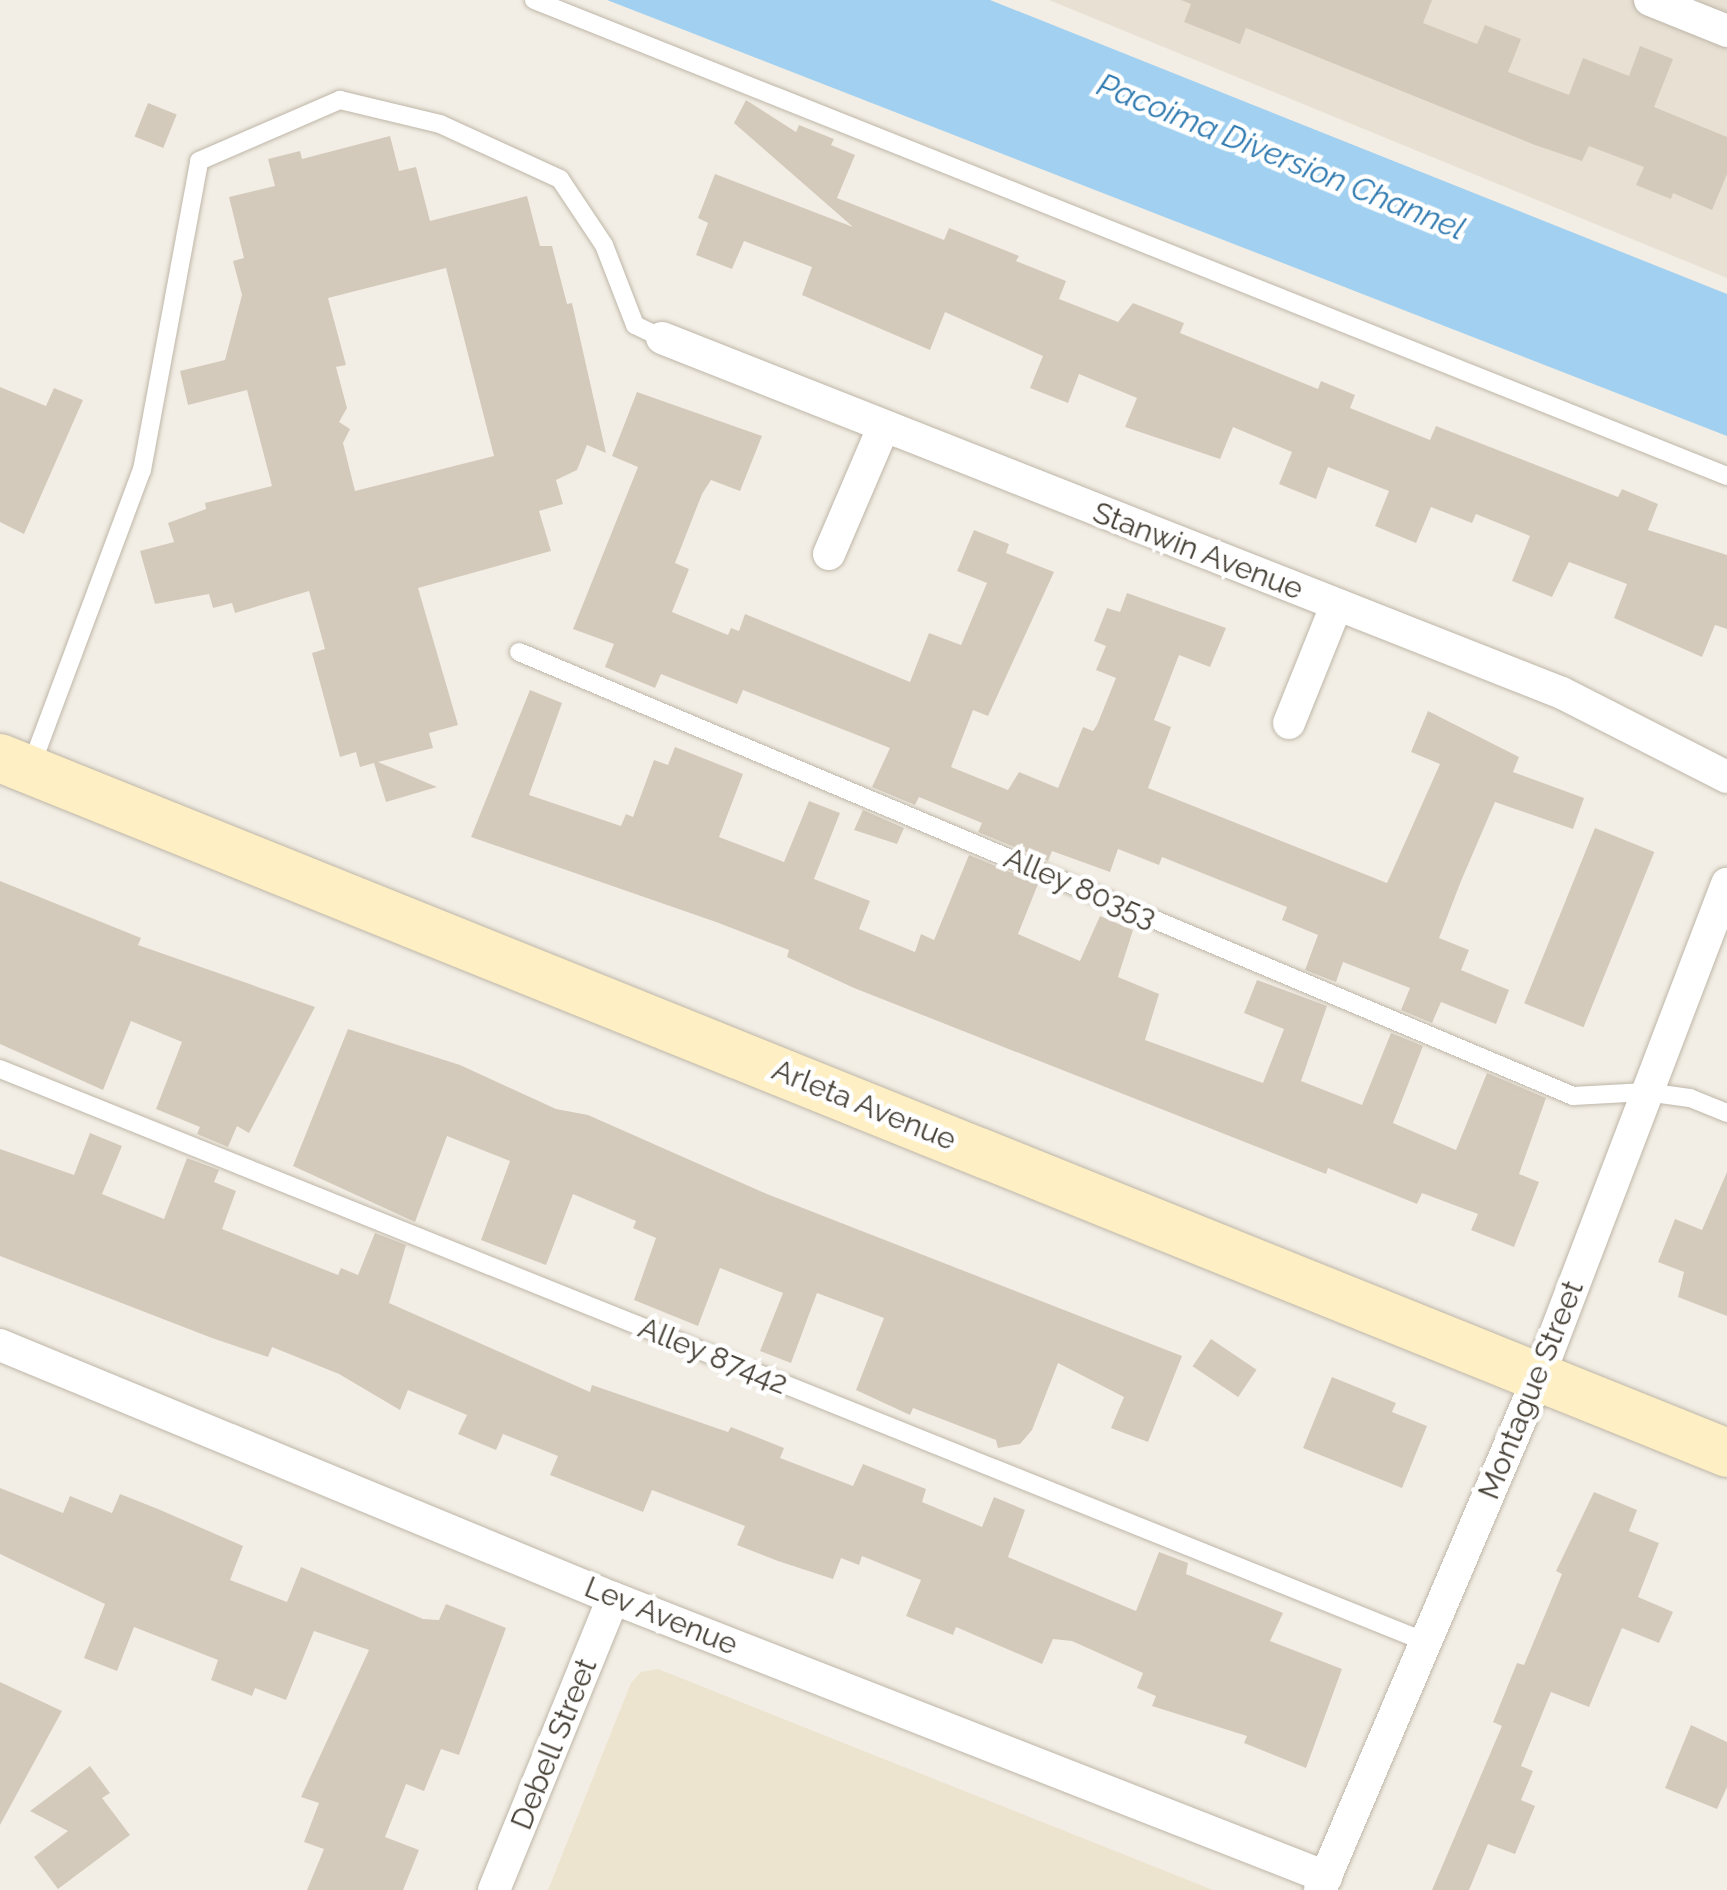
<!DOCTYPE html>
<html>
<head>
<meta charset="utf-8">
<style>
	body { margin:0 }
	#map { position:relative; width:1727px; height:1890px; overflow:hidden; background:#f3eee5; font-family:Raleway,sans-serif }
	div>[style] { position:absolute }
	.residential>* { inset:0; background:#e7e0d3 }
	.education>* { inset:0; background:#ece4cf }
	.water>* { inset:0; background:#a1d0f0 }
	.building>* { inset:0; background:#d4cabb; transform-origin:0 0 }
	.roads { filter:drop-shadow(0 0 2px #beb6a8) drop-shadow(0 0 2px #beb6a8) }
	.service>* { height:18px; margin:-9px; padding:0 9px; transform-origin:9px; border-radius:9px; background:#fff }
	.minor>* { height:32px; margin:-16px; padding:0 16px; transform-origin:16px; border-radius:16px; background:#fff }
	.secondary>* { height:48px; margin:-24px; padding:0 24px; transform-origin:24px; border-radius:24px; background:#fef0c4 }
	span { translate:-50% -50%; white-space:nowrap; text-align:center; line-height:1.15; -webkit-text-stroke:9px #fff; paint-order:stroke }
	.street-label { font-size:30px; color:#453f35 }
	.water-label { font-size:32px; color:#2f7ab0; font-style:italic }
</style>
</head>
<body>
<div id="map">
	<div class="residential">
		<i style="clip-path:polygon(1049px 0,1727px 0,1727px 278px)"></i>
	</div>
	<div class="education">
		<i style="clip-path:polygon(658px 1669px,1213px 1890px,548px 1890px,631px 1683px,641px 1672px)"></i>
	</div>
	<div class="water">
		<i style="clip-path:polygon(607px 0,990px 0,1727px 294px,1727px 436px)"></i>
	</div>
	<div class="building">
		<i style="clip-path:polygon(1181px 0,1432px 0,1423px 23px,1477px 44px,1485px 25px,1521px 39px,1508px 72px,1569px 95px,1583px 58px,1629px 76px,1640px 46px,1673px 59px,1654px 107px,1727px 137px,1727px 174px,1712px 210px,1673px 193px,1671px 199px,1636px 185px,1644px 167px,1589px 146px,1582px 161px,1535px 145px,1246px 28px,1240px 44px,1184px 22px,1191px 4px)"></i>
		<i style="clip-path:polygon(746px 100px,796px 132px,799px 125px,834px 139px,831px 145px,855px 155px,837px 198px,944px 240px,949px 228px,1019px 256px,1016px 261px,1066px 281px,1059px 299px,1118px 322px,1133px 303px,1184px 323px,1180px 333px,1318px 389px,1321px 381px,1355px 395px,1350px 408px,1430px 440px,1436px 426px,1618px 497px,1622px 489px,1658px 504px,1648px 530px,1727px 555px,1727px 629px,1715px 625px,1702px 657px,1614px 618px,1627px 584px,1569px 562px,1552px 597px,1512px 581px,1530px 536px,1476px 514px,1472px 523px,1431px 507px,1416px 543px,1375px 526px,1389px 491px,1328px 467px,1316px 499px,1279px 484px,1292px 452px,1233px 427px,1220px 459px,1125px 427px,1137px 398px,1079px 374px,1068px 403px,1030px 388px,1043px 356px,945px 312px,930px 350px,802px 295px,812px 267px,744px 241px,732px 269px,696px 255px,708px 223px,698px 218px,715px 174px,853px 227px,734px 123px)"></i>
		<i style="left:148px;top:103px;width:31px;height:36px;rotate:22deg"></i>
		<i style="clip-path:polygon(evenodd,390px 136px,399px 171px,416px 167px,430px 221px,527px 196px,540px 246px,552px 246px,567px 304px,572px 303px,606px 453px,587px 445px,577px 470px,556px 480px,563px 504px,539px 511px,551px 551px,418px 588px,458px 725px,429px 733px,433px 748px,378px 762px,437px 787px,386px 802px,374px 763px,360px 767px,356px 752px,340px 757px,312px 653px,325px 649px,309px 591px,235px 613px,232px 603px,213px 608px,209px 594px,155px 604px,140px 551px,174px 542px,168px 523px,206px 509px,205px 503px,272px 486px,247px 390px,188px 405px,180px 371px,225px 360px,242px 295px,233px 261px,244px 258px,229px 197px,275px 186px,268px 159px,300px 151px,302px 159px,390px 136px,446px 268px,494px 456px,355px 491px,343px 443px,350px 429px,339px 422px,347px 408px,336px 367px,346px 365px,328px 298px,446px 268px)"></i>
		<i style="clip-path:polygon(0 387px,46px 406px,54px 388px,83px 400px,24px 534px,0 522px)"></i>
		<i style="clip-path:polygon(637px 392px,762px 436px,740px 491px,711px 480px,702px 494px,675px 563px,689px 569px,672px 612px,728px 635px,731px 628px,739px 631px,745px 614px,910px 682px,929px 633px,961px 645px,987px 583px,957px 571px,974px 530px,1009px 544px,1006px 553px,1054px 572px,988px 716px,973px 710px,951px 767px,1008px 790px,1019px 772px,1058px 788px,1083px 727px,1093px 731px,1097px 725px,1116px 678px,1096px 670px,1106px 646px,1094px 641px,1107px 608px,1120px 612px,1127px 593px,1226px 628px,1210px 667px,1179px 655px,1154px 720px,1171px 727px,1148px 788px,1387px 883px,1440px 764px,1411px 752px,1428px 711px,1519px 757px,1513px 772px,1584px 798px,1573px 829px,1495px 802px,1461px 881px,1439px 938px,1469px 950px,1461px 970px,1509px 990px,1496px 1024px,1441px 1002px,1432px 1023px,1401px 1010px,1410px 988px,1343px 962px,1336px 982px,1305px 970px,1318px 935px,1282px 920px,1287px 907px,1162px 857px,1159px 865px,1118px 849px,1110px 872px,1052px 851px,1048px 861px,978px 832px,982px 823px,919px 797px,915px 805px,872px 787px,890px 748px,743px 690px,737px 704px,661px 674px,655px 688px,605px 667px,614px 644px,573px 629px,638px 467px,612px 456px)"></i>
		<i style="clip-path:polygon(530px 690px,562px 703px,529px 795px,621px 826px,626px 814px,633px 817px,654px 760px,668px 765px,675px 747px,743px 774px,719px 837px,784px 862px,809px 801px,840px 813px,814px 879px,870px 901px,859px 929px,915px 952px,921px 934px,934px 940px,969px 855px,1038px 884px,1018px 934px,1080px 961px,1100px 916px,1133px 930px,1118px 977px,1159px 994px,1145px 1040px,1263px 1083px,1284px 1029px,1244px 1013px,1257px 980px,1327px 1006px,1301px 1081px,1362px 1105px,1391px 1033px,1423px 1046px,1393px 1123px,1456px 1150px,1487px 1073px,1546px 1098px,1519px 1174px,1539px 1182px,1514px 1247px,1471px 1230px,1478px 1214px,1422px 1193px,1417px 1204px,1328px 1168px,1326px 1174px,854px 988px,787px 957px,789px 950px,716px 922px,471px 837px)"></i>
		<i style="clip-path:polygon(863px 810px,904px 828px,897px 844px,854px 830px)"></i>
		<i style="left:1595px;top:828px;width:64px;height:189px;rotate:22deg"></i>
		<i style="clip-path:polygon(0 881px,141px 938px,138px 945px,315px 1007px,249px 1133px,237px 1126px,228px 1147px,197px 1134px,200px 1127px,156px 1109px,182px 1042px,131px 1021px,103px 1090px,0 1044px)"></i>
		<i style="clip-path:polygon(348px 1029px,460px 1065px,556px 1109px,588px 1115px,767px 1194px,1182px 1356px,1148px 1442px,1111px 1428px,1124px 1397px,1058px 1363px,1032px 1430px,1020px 1444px,998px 1448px,996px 1440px,913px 1408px,910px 1415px,856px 1390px,884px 1318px,817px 1293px,791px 1363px,760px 1351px,783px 1293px,720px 1268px,698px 1326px,634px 1300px,656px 1238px,633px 1228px,636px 1221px,573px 1194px,546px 1265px,481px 1240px,510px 1161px,447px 1136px,415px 1222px,293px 1166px)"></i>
		<i style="clip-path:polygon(90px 1133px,122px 1146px,102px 1194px,164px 1219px,187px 1158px,219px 1170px,214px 1182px,236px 1191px,222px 1229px,338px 1275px,341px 1268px,358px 1275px,375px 1233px,406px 1245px,389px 1303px,590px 1392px,592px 1385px,728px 1432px,731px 1427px,784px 1448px,780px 1458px,853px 1486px,863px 1464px,926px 1489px,922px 1502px,982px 1527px,994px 1497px,1025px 1510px,1008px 1557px,1136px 1611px,1159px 1552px,1188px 1563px,1186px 1574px,1283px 1613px,1270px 1641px,1342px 1669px,1306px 1768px,1244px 1743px,1247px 1736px,1152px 1706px,1156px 1696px,1137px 1688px,1143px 1673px,1072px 1641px,1053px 1639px,1042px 1664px,956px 1627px,953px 1635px,906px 1616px,921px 1580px,862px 1556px,859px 1565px,841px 1558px,833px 1579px,778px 1561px,737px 1545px,745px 1526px,652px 1490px,643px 1512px,550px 1475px,558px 1456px,503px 1434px,496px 1450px,458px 1434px,467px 1415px,408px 1390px,400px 1410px,339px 1374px,272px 1347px,268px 1357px,212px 1338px,0 1256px,0 1149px,74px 1175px)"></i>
		<i style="clip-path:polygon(1727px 1172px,1727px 1316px,1678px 1297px,1684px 1272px,1658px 1262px,1675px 1219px,1702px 1230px)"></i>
		<i style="left:1211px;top:1339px;width:55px;height:33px;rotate:34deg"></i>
		<i style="clip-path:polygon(1332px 1377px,1396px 1403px,1392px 1412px,1427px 1426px,1402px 1488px,1303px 1448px)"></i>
		<i style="clip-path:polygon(0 1488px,63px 1513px,70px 1496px,112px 1513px,120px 1494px,158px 1509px,243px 1546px,230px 1580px,287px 1602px,301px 1567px,423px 1619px,439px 1620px,446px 1604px,506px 1628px,459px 1755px,441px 1749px,424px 1791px,406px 1784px,385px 1837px,419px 1850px,403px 1890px,307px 1890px,324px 1849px,304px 1842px,319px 1803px,301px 1797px,369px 1650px,314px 1631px,286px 1700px,255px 1688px,252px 1696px,211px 1680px,218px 1660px,134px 1627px,117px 1671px,84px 1658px,105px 1604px,0 1554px)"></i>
		<i style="clip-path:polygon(1594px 1492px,1637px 1510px,1629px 1531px,1659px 1543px,1638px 1597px,1673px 1612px,1659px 1643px,1622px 1628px,1589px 1707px,1551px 1692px,1521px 1766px,1533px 1771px,1521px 1800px,1535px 1806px,1515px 1854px,1488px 1844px,1469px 1890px,1432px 1890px,1502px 1726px,1493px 1722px,1517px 1663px,1524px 1665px,1562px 1574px,1556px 1571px)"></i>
		<i style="clip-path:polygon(0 1682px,62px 1711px,0 1825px)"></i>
		<i style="clip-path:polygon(1691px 1725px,1727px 1742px,1727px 1787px,1717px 1809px,1665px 1788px)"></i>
		<i style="clip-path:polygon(90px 1766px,110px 1793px,102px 1798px,130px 1835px,58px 1889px,34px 1857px,68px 1831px,30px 1811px)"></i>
	</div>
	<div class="roads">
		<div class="service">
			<i style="left:534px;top:0;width:1284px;rotate:21.75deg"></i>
			<i style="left:519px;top:652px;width:1144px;rotate:22.84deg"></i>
			<i style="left:1573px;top:1096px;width:73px;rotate:-3.1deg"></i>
			<i style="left:1646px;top:1092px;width:44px;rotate:7.8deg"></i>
			<i style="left:1690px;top:1098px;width:40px;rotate:22deg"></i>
			<i style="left:30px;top:769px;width:319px;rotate:-69.5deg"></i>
			<i style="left:142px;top:470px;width:314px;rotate:-79.5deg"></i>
			<i style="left:199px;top:161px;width:154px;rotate:-23.4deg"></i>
			<i style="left:340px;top:100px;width:103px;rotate:13.5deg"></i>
			<i style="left:440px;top:124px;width:132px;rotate:24.6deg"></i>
			<i style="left:560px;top:179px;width:79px;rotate:56.3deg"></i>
			<i style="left:604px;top:245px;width:86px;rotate:68.8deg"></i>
			<i style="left:635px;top:325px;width:30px;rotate:26deg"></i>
			<i style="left:0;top:1069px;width:1537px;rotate:21.89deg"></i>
		</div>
		<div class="minor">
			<i style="left:1650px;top:0;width:83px;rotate:21.9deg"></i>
			<i style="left:662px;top:338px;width:967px;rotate:21.53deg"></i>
			<i style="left:1562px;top:693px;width:185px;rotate:27deg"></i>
			<i style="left:829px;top:554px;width:137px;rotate:-66.8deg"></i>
			<i style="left:1289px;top:723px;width:126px;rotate:-68.1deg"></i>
			<i style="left:0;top:1345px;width:663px;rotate:22.43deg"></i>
			<i style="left:613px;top:1598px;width:766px;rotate:21.37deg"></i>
			<i style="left:494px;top:1890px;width:315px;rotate:-67.8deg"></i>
			<i style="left:1320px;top:1890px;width:559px;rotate:-66.92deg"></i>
			<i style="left:1539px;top:1376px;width:527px;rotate:-69.09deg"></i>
		</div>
		<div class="secondary">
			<i style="left:0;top:758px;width:1862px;rotate:21.92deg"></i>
		</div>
	</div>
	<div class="street-label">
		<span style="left:1198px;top:551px;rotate:21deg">Stanwin Avenue</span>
		<span style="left:1080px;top:888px;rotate:23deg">Alley 80353</span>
		<span style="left:864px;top:1105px;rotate:22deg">Arleta Avenue</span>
		<span style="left:713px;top:1356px;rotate:22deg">Alley 87442</span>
		<span style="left:1531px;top:1390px;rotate:-68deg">Montague Street</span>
		<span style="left:661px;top:1616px;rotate:22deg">Lev Avenue</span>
		<span style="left:554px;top:1744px;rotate:-68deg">Debell Street</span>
	</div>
	<div class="water-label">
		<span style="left:1281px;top:157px;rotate:22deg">Pacoima Diversion Channel</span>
	</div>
</div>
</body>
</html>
